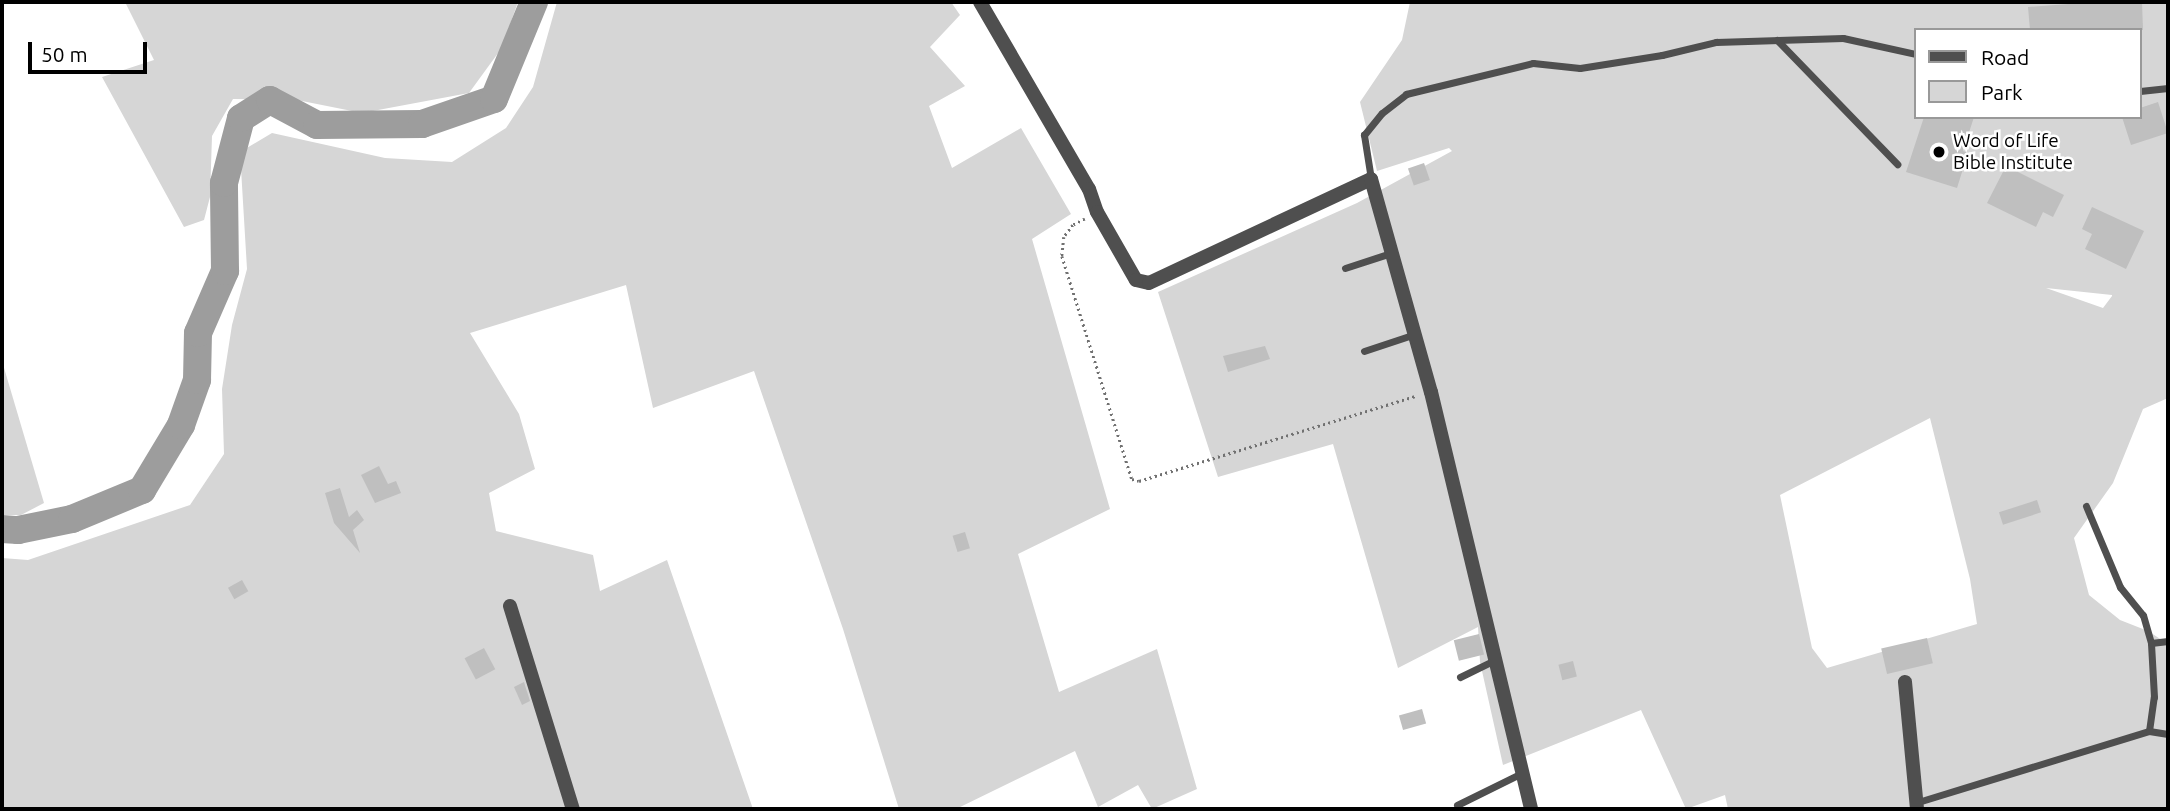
<!DOCTYPE html>
<html>
<head>
<meta charset="utf-8">
<style>
	body { margin:0 }
	#map { position:relative; width:2170px; height:811px; overflow:hidden; background:#fff; font-family:Ubuntu,sans-serif }
	div>[style] { position:absolute }
	.green>* { inset:0; background:#d6d6d6 }
	.river>* { height:28px; margin:-14px; padding:0 14px; transform-origin:14px; border-radius:14px; background:#9d9d9d }
	.building>* { inset:0; background:#bfbfbf; transform-origin:0 0 }
	.path>* { height:2.5px; margin-top:-1.25px; transform-origin:0; background:repeating-linear-gradient(90deg,#717171 0 2px,transparent 0 5.5px) }
	.lane>* { height:7px; margin:-3.5px; padding:0 3.5px; transform-origin:3.5px; border-radius:3.5px; background:#4f4f4f }
	.street>* { height:14px; margin:-7px; padding:0 7px; transform-origin:7px; border-radius:7px; background:#4f4f4f }
	.dots>* { width:19px; height:19px; translate:-50% -50%; box-sizing:border-box; border:4px solid #fff; border-radius:50% }
	span { translate:-50% -50%; white-space:nowrap; text-align:center; line-height:1.15; -webkit-text-stroke:5px #fff; paint-order:stroke }
	.poi-label { font-size:19px; color:#000 }
	.left { translate:0 -50%; text-align:left }
	.frame { position:absolute; inset:0; border:4px solid #000; pointer-events:none }
	.legend { position:absolute; left:1914px; top:28px; width:228px; height:91px; box-sizing:border-box; background:#fff; border:2px solid #999; margin:0; padding:9px 12px; list-style:none; font-size:21px; color:#000 }
	.legend li { display:flex; align-items:center; gap:14px; height:35px }
	.legend b { width:35px; border:2px solid #999 }
	.scale { position:absolute; left:28px; top:42px; width:119px; height:32px; box-sizing:border-box; border:4px solid #000; border-top:0; padding-left:9px; font-size:21px; line-height:24px; white-space:nowrap; color:#000; -webkit-text-stroke:5px #fff; paint-order:stroke }
</style>
</head>
<body>
<div id="map">
	<div class="green">
		<i style="clip-path:polygon(125px 2px,518px 2px,501px 49px,469px 93px,362px 113px,297px 100px,233px 99px,212px 136px,210px 197px,204px 220px,184px 227px,102px 77px,154px 60px)"></i>
		<i style="clip-path:polygon(557px 2px,951px 2px,960px 15px,930px 47px,965px 86px,929px 106px,952px 168px,1021px 128px,1071px 214px,1032px 239px,1110px 509px,1018px 554px,1059px 692px,1157px 649px,1197px 789px,1152px 809px,1138px 785px,1098px 807px,1075px 751px,956px 809px,899px 809px,843px 629px,754px 371px,653px 408px,626px 285px,470px 333px,519px 414px,535px 469px,489px 493px,496px 531px,593px 555px,600px 591px,667px 560px,753px 809px,2px 809px,2px 558px,28px 560px,190px 505px,224px 454px,222px 389px,232px 325px,247px 269px,240px 152px,272px 133px,385px 158px,452px 162px,506px 128px,533px 87px)"></i>
		<i style="clip-path:polygon(evenodd,1410px 2px,2168px 2px,2168px 398px,2143px 409px,2113px 483px,2074px 538px,2089px 595px,2120px 620px,2148px 631px,2168px 644px,2168px 809px,1728px 809px,1725px 795px,1686px 809px,1641px 710px,1503px 765px,1480px 662px,1478px 627px,1398px 668px,1333px 444px,1218px 477px,1158px 292px,1357px 203px,1452px 151px,1449px 148px,1377px 171px,1360px 102px,1402px 40px,1410px 2px,1916px 30px,2140px 30px,2140px 117px,1916px 117px,1916px 30px,1410px 2px,2046px 288px,2112px 295px,2112px 296px,2103px 308px,2046px 288px,1410px 2px,1930px 418px,1970px 579px,1977px 624px,1827px 668px,1812px 648px,1780px 495px,1930px 418px)"></i>
		<i style="clip-path:polygon(2px 361px,44px 503px,21px 515px,2px 515px)"></i>
	</div>
	<div class="river">
		<i style="left:2px;top:529px;width:16px;rotate:4deg"></i>
		<i style="left:18px;top:530px;width:55px;rotate:-11.5deg"></i>
		<i style="left:72px;top:519px;width:76px;rotate:-22.5deg"></i>
		<i style="left:142px;top:490px;width:76px;rotate:-59deg"></i>
		<i style="left:181px;top:425px;width:48px;rotate:-70.4deg"></i>
		<i style="left:197px;top:380px;width:47px;rotate:-88.8deg"></i>
		<i style="left:198px;top:333px;width:68px;rotate:-66.5deg"></i>
		<i style="left:225px;top:271px;width:88px;rotate:-90.7deg"></i>
		<i style="left:224px;top:183px;width:67px;rotate:-75.3deg"></i>
		<i style="left:241px;top:118px;width:34px;rotate:-32deg"></i>
		<i style="left:270px;top:100px;width:53px;rotate:28deg"></i>
		<i style="left:317px;top:125px;width:105px;rotate:-0.5deg"></i>
		<i style="left:422px;top:124px;width:76px;rotate:-19.1deg"></i>
		<i style="left:494px;top:99px;width:105px;rotate:-67.6deg"></i>
	</div>
	<div class="building">
		<i style="clip-path:polygon(2095px 2px,2142px 2px,2143px 30px,2030px 30px,2028px 7px)"></i>
		<i style="clip-path:polygon(2158px 102px,2168px 133px,2131px 145px,2122px 117px,2140px 117px,2140px 108px)"></i>
		<i style="clip-path:polygon(1924px 117px,1974px 117px,1963px 151px,1968px 153px,1957px 188px,1906px 172px)"></i>
		<i style="left:1424px;top:163px;width:18px;height:17px;rotate:71deg"></i>
		<i style="clip-path:polygon(2006px 166px,2064px 195px,2053px 217px,2043px 212px,2036px 227px,1987px 203px)"></i>
		<i style="clip-path:polygon(2092px 207px,2144px 231px,2126px 269px,2085px 249px,2092px 234px,2082px 229px)"></i>
		<i style="clip-path:polygon(1265px 346px,1270px 359px,1228px 372px,1223px 356px)"></i>
		<i style="clip-path:polygon(379px 466px,388px 484px,396px 481px,401px 493px,375px 503px,361px 475px)"></i>
		<i style="clip-path:polygon(340px 488px,349px 517px,357px 510px,364px 520px,353px 530px,360px 553px,334px 523px,325px 493px)"></i>
		<i style="left:2037px;top:500px;width:13px;height:40px;rotate:72deg"></i>
		<i style="left:965px;top:532px;width:17px;height:13px;rotate:73deg"></i>
		<i style="left:242px;top:580px;width:13px;height:16px;rotate:61deg"></i>
		<i style="left:1479px;top:634px;width:21px;height:26px;rotate:76deg"></i>
		<i style="left:1927px;top:638px;width:26px;height:47px;rotate:77deg"></i>
		<i style="left:484px;top:648px;width:24px;height:22px;rotate:62deg"></i>
		<i style="left:1573px;top:661px;width:16px;height:15px;rotate:76deg"></i>
		<i style="clip-path:polygon(524px 682px,530px 701px,522px 705px,514px 687px)"></i>
		<i style="left:1422px;top:709px;width:15px;height:24px;rotate:74deg"></i>
	</div>
	<div class="path">
		<i style="left:1085px;top:219px;width:13px;rotate:153deg"></i>
		<i style="left:1073px;top:225px;width:15px;rotate:127deg"></i>
		<i style="left:1064px;top:237px;width:19px;rotate:96deg"></i>
		<i style="left:1062px;top:256px;width:234px;rotate:72.6deg"></i>
		<i style="left:1132px;top:479px;width:7px;rotate:16deg"></i>
		<i style="left:1139px;top:481px;width:290px;rotate:-17.1deg"></i>
	</div>
	<div class="lane">
		<i style="left:1777px;top:40px;width:173px;rotate:45.9deg"></i>
		<i style="left:2140px;top:91px;width:28px;rotate:-6deg"></i>
		<i style="left:1371px;top:179px;width:45px;rotate:-99deg"></i>
		<i style="left:1364px;top:135px;width:28px;rotate:-51deg"></i>
		<i style="left:1382px;top:113px;width:31px;rotate:-38deg"></i>
		<i style="left:1406px;top:94px;width:131px;rotate:-13.7deg"></i>
		<i style="left:1533px;top:63px;width:47px;rotate:6.1deg"></i>
		<i style="left:1580px;top:68px;width:83px;rotate:-9deg"></i>
		<i style="left:1662px;top:55px;width:56px;rotate:-13.5deg"></i>
		<i style="left:1716px;top:42px;width:127px;rotate:-1.8deg"></i>
		<i style="left:1843px;top:38px;width:75px;rotate:12.4deg"></i>
		<i style="left:1345px;top:268px;width:48px;rotate:-18.1deg"></i>
		<i style="left:1364px;top:351px;width:54px;rotate:-18.4deg"></i>
		<i style="left:2086px;top:506px;width:88px;rotate:67.2deg"></i>
		<i style="left:2120px;top:587px;width:36px;rotate:51deg"></i>
		<i style="left:2143px;top:615px;width:29px;rotate:74deg"></i>
		<i style="left:2151px;top:643px;width:17px;rotate:-7deg"></i>
		<i style="left:1460px;top:677px;width:39px;rotate:-26deg"></i>
		<i style="left:2149px;top:731px;width:34px;rotate:-82deg"></i>
		<i style="left:2154px;top:697px;width:54px;rotate:-93.2deg"></i>
		<i style="left:1918px;top:802px;width:242px;rotate:-17.1deg"></i>
		<i style="left:2149px;top:731px;width:19px;rotate:9deg"></i>
		<i style="left:1457px;top:805px;width:72px;rotate:-26.2deg"></i>
	</div>
	<div class="street">
		<i style="left:980px;top:2px;width:216px;rotate:59.8deg"></i>
		<i style="left:1089px;top:189px;width:24px;rotate:71deg"></i>
		<i style="left:1097px;top:212px;width:78px;rotate:60.2deg"></i>
		<i style="left:1136px;top:280px;width:13px;rotate:13deg"></i>
		<i style="left:1149px;top:283px;width:245px;rotate:-25.1deg"></i>
		<i style="left:1371px;top:179px;width:221px;rotate:74.3deg"></i>
		<i style="left:1431px;top:392px;width:429px;rotate:76.5deg"></i>
		<i style="left:510px;top:606px;width:213px;rotate:72.8deg"></i>
		<i style="left:1905px;top:682px;width:128px;rotate:84.6deg"></i>
	</div>
	<div class="dots">
		<i style="left:1939px;top:152px;background:#000"></i>
	</div>
	<div class="poi-label">
		<span class="left" style="left:1953px;top:152px">Word of Life<br>Bible Institute</span>
	</div>
	<div class="frame"></div>
	<ul class="legend">
	<li><b style="height:9px;background:#4f4f4f"></b>Road</li>
	<li><b style="height:19px;background:#d6d6d6"></b>Park</li>
	</ul>
	<div class="scale">50 m</div>
</div>
</body>
</html>
